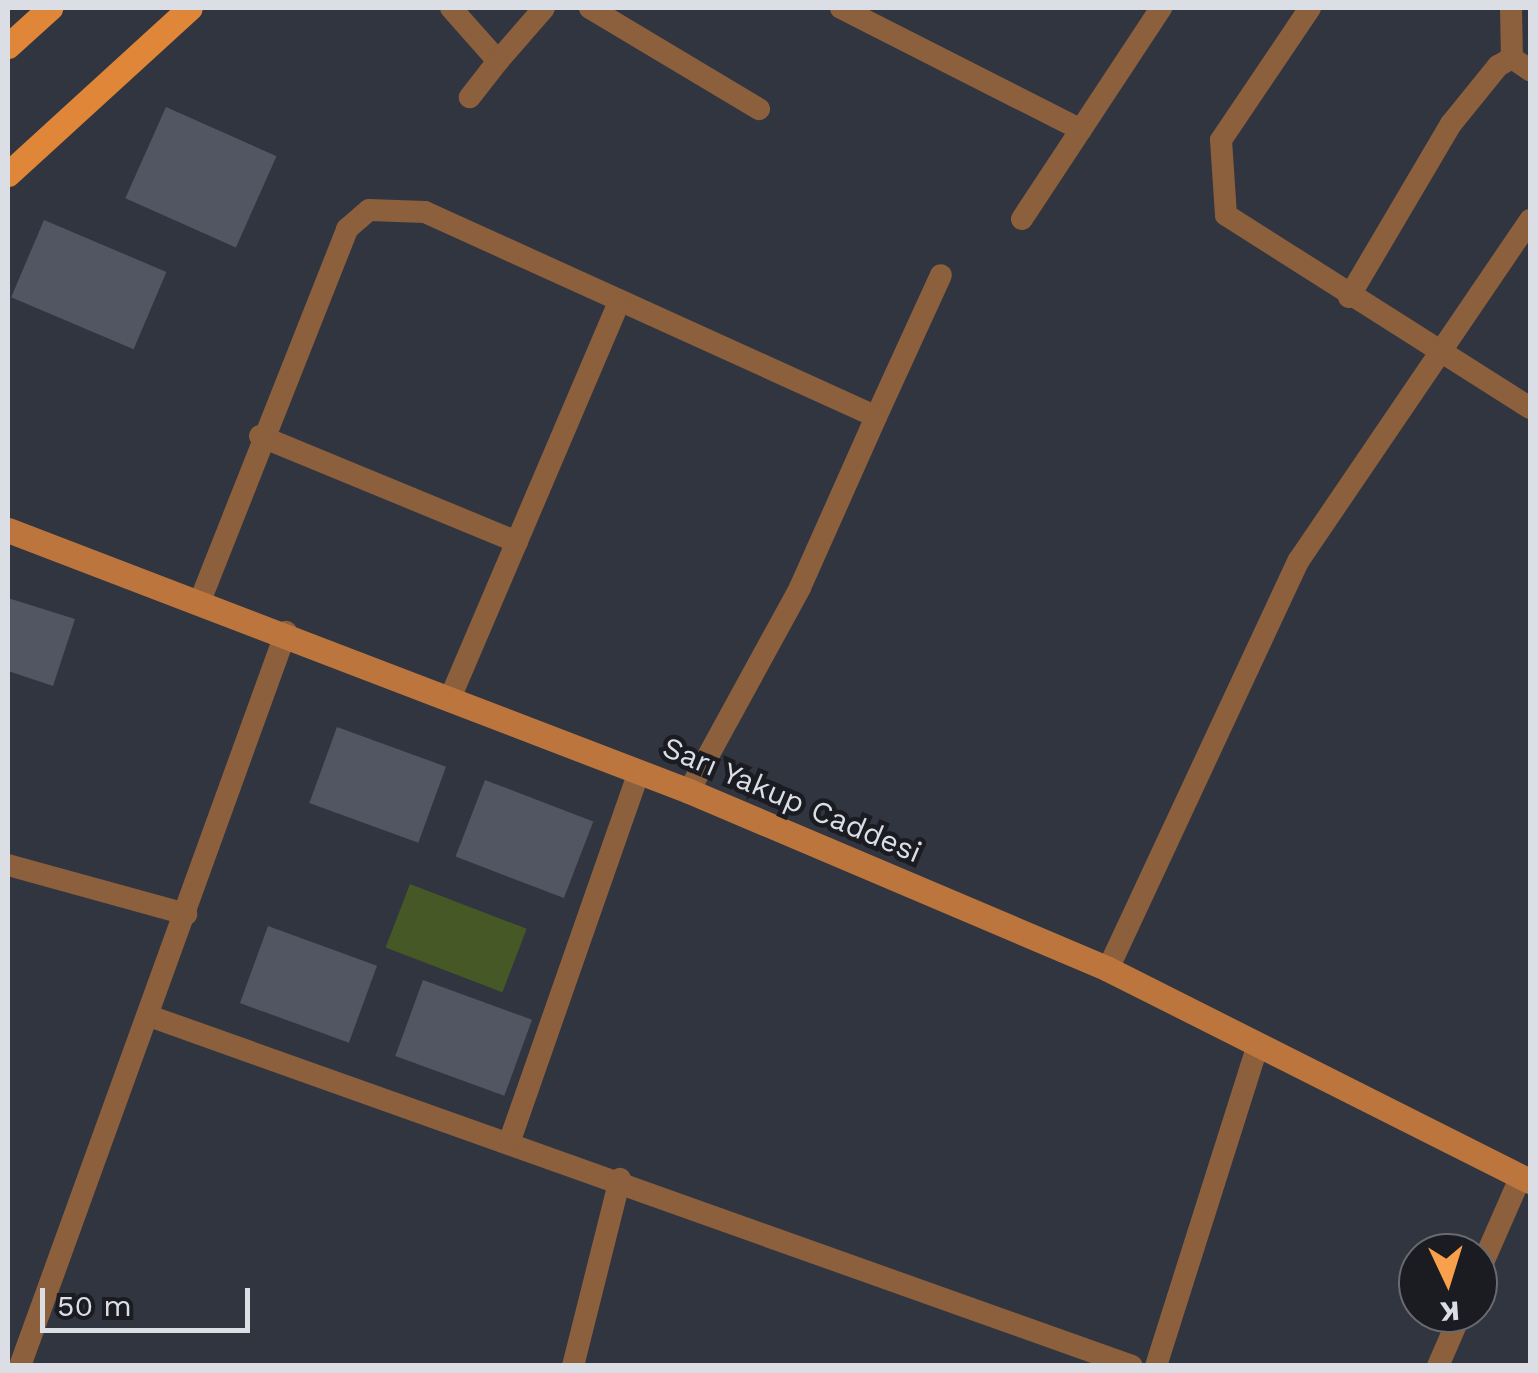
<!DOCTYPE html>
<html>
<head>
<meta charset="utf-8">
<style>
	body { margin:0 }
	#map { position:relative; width:1538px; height:1373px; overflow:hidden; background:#303540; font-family:"Work Sans",sans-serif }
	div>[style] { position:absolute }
	.green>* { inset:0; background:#475827; transform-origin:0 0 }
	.building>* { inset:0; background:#525662; transform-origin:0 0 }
	.street>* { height:22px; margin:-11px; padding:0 11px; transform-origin:11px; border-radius:11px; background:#8c5f3d }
	.secondary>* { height:25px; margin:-12.5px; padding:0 12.5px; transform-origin:12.5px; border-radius:12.5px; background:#bc753c }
	.primary>* { height:25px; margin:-12.5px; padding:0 12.5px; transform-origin:12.5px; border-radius:12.5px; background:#e08638 }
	span { translate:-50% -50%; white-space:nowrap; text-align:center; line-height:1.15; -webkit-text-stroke:9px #1a1c21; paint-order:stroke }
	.street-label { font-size:30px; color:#dbdee5 }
	.frame { position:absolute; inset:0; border:10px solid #dbdee5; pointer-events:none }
	.north { position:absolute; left:1398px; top:1233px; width:100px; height:100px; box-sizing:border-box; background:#1a1c21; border:2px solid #676a6f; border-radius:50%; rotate:176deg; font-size:28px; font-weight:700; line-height:40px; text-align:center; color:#dbdee5 }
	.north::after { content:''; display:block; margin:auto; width:35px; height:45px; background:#f9a04c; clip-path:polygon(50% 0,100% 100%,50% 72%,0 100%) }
	.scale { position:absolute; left:40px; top:1288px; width:210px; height:45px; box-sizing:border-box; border:5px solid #dbdee5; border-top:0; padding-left:12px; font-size:30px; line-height:35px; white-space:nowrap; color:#dbdee5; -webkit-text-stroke:8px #1a1c21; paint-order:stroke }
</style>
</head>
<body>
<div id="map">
	<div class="green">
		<i style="left:410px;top:884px;width:125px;height:68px;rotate:21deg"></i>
	</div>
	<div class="building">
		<i style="left:166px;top:107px;width:121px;height:100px;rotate:24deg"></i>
		<i style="left:44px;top:220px;width:133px;height:84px;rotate:23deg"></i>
		<i style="clip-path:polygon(8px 598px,75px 619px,53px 686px,8px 671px)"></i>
		<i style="left:337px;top:727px;width:116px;height:81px;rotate:20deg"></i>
		<i style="left:485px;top:780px;width:116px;height:82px;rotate:21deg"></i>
		<i style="left:268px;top:926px;width:116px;height:82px;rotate:20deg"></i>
		<i style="left:423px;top:980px;width:116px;height:81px;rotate:20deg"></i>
	</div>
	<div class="street">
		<i style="left:451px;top:8px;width:71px;rotate:48.4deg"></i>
		<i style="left:498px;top:61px;width:46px;rotate:127.9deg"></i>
		<i style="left:590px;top:8px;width:197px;rotate:30.9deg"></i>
		<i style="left:841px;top:8px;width:269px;rotate:26.9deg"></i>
		<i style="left:1310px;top:8px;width:159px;rotate:124deg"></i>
		<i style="left:1221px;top:140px;width:75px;rotate:86.2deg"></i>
		<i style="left:1226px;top:215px;width:360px;rotate:32.4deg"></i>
		<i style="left:1511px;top:8px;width:50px;rotate:88.9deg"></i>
		<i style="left:498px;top:61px;width:70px;rotate:-49deg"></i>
		<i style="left:1022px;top:219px;width:253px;rotate:-56.6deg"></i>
		<i style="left:1349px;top:297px;width:201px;rotate:-59.5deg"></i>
		<i style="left:1451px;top:124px;width:75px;rotate:-51deg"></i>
		<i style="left:1498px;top:66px;width:16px;rotate:-30deg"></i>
		<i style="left:1512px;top:58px;width:22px;rotate:34deg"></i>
		<i style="left:876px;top:417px;width:156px;rotate:-65.4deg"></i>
		<i style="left:260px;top:436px;width:278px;rotate:22.4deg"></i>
		<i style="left:200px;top:601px;width:400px;rotate:-68.4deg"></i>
		<i style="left:347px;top:229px;width:29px;rotate:-41deg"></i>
		<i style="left:369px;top:210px;width:56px;rotate:2deg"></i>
		<i style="left:425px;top:212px;width:495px;rotate:24.4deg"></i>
		<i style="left:876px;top:417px;width:187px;rotate:114deg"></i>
		<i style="left:800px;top:588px;width:231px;rotate:118.7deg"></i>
		<i style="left:451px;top:696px;width:426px;rotate:-66.9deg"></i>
		<i style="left:8px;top:865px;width:185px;rotate:15.4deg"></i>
		<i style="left:1108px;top:969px;width:451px;rotate:-65deg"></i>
		<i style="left:1299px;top:560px;width:411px;rotate:-55.8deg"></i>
		<i style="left:152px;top:1017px;width:1040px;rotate:19.6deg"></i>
		<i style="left:510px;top:1140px;width:390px;rotate:-70.7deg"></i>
		<i style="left:1478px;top:1274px;width:107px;rotate:-66.3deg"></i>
		<i style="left:20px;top:1366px;width:781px;rotate:-70.08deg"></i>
		<i style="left:573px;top:1366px;width:193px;rotate:-75.9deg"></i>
		<i style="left:1156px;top:1366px;width:338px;rotate:-72.4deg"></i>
		<i style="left:1438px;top:1366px;width:58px;rotate:-66.5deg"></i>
	</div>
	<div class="secondary">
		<i style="left:8px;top:530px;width:729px;rotate:20.97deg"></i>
		<i style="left:689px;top:791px;width:455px;rotate:23deg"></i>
		<i style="left:1108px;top:969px;width:472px;rotate:26.7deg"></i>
	</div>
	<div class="primary">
		<i style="left:8px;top:46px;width:57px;rotate:-42.1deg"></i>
		<i style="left:8px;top:174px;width:246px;rotate:-42.4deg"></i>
	</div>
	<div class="street-label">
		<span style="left:792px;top:800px;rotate:23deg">Sarı Yakup Caddesi</span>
	</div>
	<div class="frame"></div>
	<div class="north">K</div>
	<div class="scale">50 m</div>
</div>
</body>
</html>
